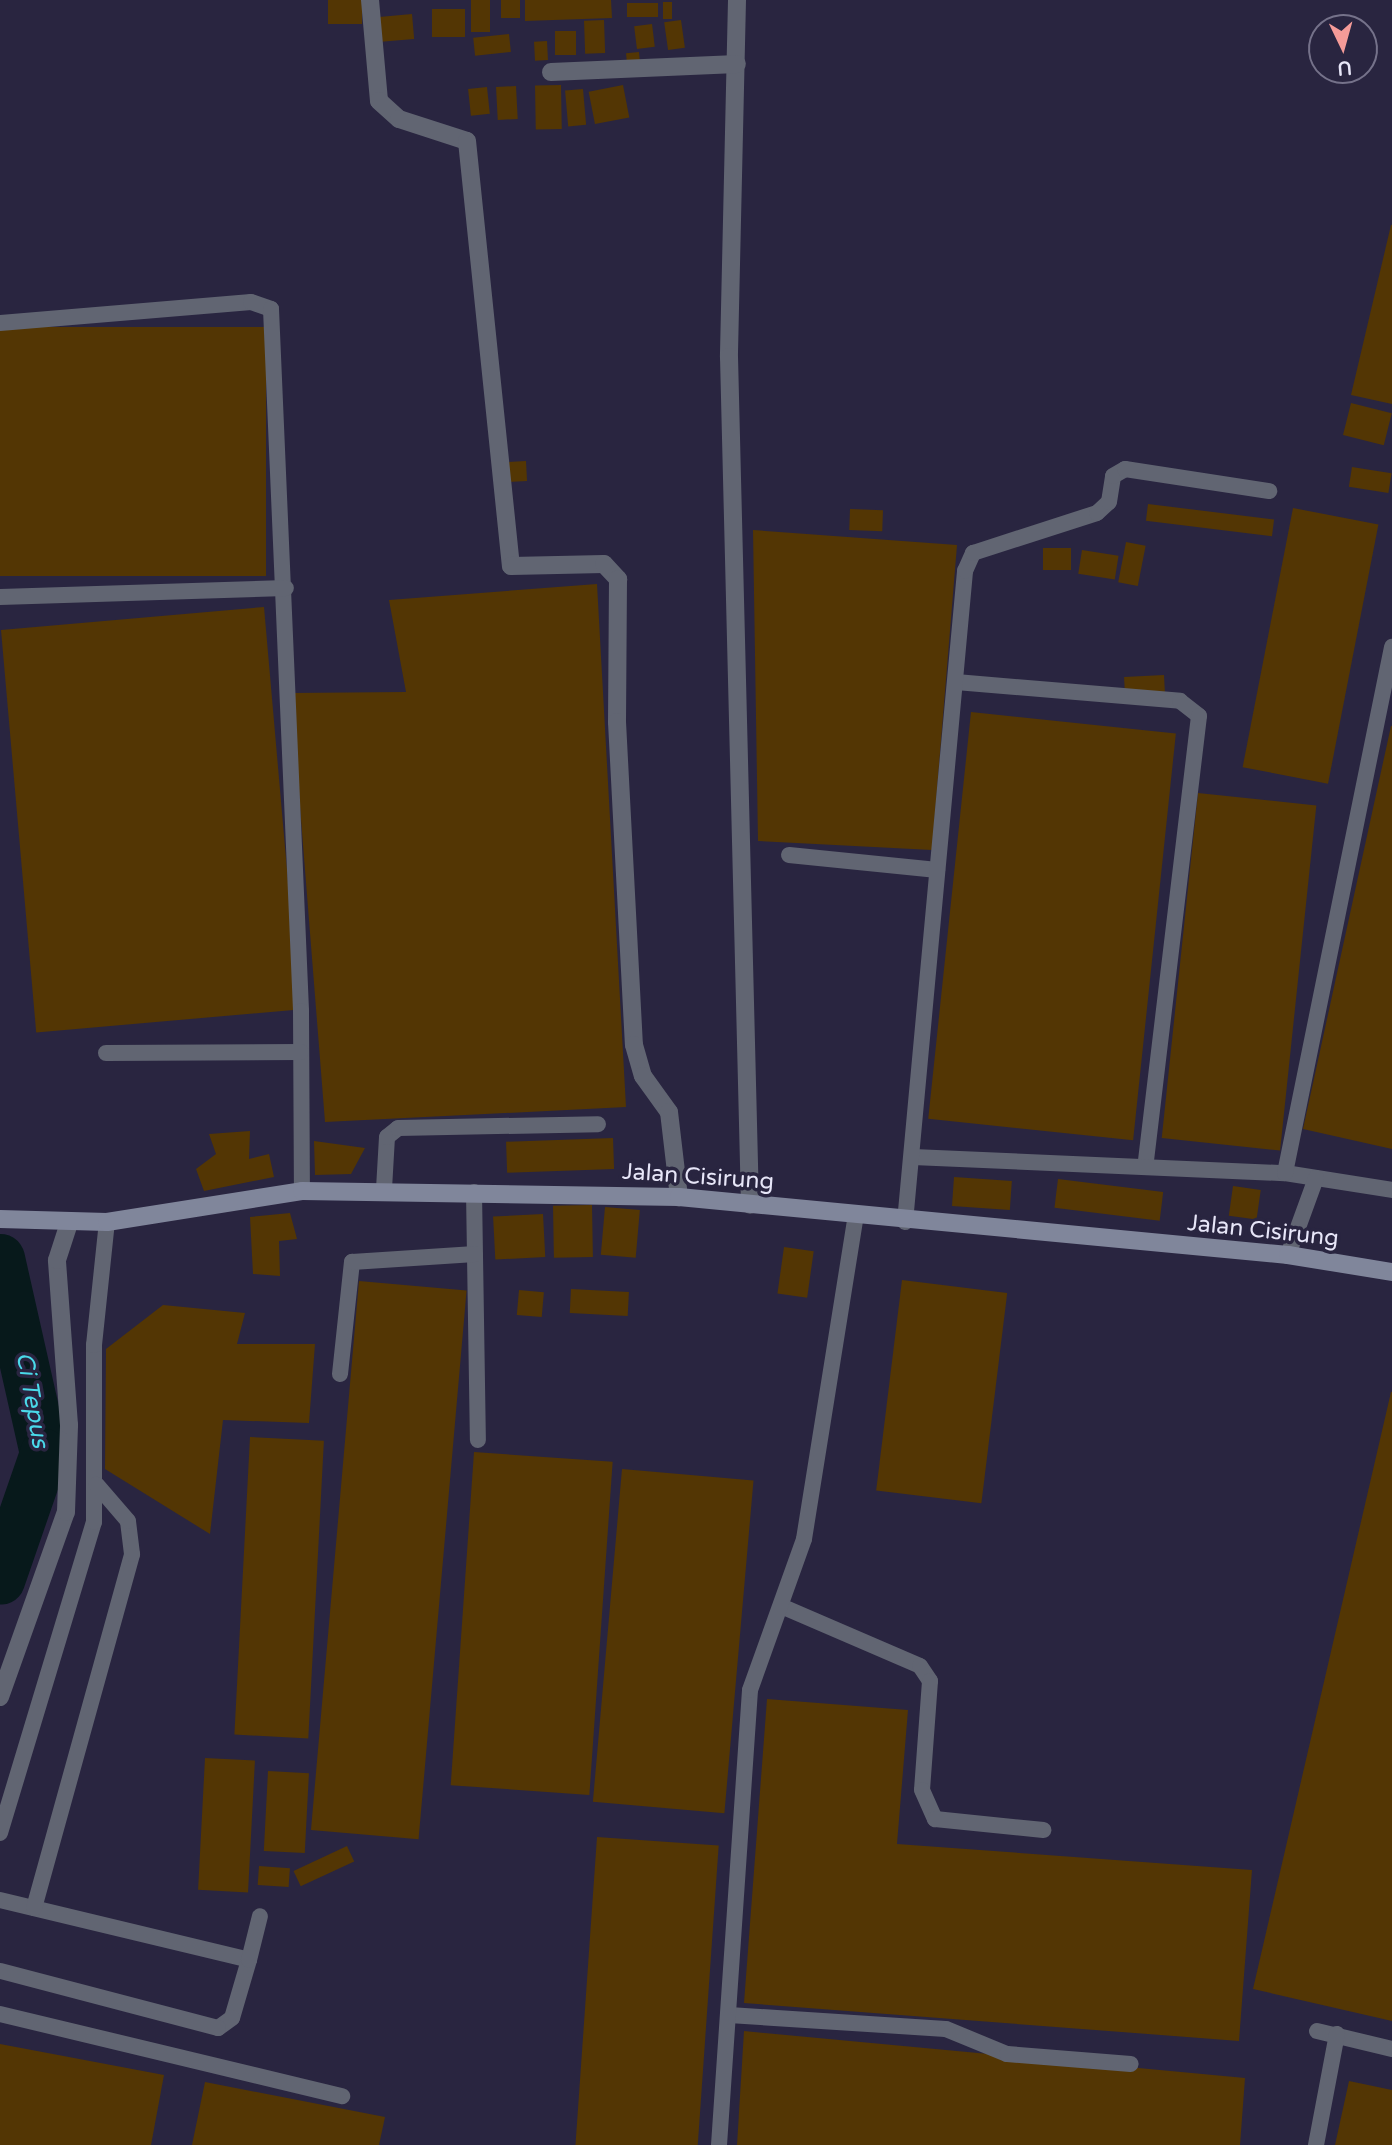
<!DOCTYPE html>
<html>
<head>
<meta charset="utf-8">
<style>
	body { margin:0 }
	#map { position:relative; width:1392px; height:2145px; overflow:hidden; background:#292540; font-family:"Varela Round",sans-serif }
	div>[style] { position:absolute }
	.river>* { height:49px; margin:-24.5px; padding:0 24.5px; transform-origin:24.5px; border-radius:24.5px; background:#07191b }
	.building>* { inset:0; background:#533604; transform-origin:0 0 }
	.lane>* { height:16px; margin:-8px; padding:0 8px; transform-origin:8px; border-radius:8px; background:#616572 }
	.street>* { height:18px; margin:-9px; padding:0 9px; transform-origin:9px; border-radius:9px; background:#616572 }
	.secondary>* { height:18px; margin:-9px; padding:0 9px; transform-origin:9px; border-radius:9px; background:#80869b }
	span { translate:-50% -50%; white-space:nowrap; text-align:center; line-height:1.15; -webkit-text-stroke:7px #292540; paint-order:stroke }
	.street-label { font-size:23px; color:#e7e6f8 }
	.water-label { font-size:24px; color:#4adaea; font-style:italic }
	.north { position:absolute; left:1308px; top:14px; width:70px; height:70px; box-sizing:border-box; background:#292540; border:2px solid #75728a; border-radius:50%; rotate:175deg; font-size:19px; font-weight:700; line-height:28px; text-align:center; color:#e7e6f8 }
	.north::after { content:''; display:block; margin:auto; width:24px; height:32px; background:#f59b98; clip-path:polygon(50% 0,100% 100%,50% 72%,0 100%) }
</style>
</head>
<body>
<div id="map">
	<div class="river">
		<i style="left:0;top:1258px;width:200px;rotate:77.3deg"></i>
		<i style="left:44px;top:1453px;width:134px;rotate:109.1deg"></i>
	</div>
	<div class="building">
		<i style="left:328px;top:0;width:34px;height:24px"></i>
		<i style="left:471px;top:0;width:19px;height:32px"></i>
		<i style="left:501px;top:0;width:19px;height:18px"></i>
		<i style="clip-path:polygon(525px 0,611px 0,612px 18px,525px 21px)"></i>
		<i style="left:663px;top:2px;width:9px;height:17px"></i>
		<i style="left:658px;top:3px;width:14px;height:31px;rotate:90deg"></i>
		<i style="left:465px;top:9px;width:28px;height:33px;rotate:90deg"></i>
		<i style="left:412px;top:14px;width:25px;height:33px;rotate:85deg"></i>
		<i style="left:604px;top:20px;width:33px;height:20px;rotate:88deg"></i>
		<i style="left:681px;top:20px;width:28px;height:17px;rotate:82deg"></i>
		<i style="left:652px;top:24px;width:23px;height:18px;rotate:83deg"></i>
		<i style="left:576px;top:31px;width:24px;height:21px;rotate:90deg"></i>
		<i style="left:509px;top:34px;width:18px;height:36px;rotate:84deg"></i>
		<i style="left:547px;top:41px;width:19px;height:13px;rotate:87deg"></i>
		<i style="left:639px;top:52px;width:12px;height:13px;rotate:85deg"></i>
		<i style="left:561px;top:85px;width:44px;height:26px;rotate:89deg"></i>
		<i style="left:623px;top:85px;width:33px;height:35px;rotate:79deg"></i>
		<i style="left:516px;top:86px;width:33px;height:20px;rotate:87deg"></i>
		<i style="left:487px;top:87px;width:27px;height:19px;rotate:84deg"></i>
		<i style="left:583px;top:89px;width:36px;height:18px;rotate:85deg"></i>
		<i style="clip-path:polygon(1391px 225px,1392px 225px,1392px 404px,1351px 395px)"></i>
		<i style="left:266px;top:327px;width:249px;height:266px;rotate:90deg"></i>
		<i style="left:1351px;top:403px;width:42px;height:33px;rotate:14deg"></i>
		<i style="left:526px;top:461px;width:20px;height:21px;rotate:87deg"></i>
		<i style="left:1352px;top:467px;width:40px;height:20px;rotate:9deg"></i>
		<i style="left:1148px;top:504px;width:127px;height:17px;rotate:7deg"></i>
		<i style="left:1293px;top:508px;width:87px;height:264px;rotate:11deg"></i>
		<i style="left:850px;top:509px;width:33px;height:21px;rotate:2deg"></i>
		<i style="clip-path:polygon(753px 530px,957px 545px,932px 850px,758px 841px)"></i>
		<i style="left:1126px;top:542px;width:20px;height:41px;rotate:11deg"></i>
		<i style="left:1043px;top:548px;width:28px;height:22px"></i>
		<i style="left:1082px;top:550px;width:37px;height:24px;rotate:9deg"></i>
		<i style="clip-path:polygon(597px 584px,626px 1107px,325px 1122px,291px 693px,406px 692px,389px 600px)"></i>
		<i style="left:264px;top:607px;width:404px;height:264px;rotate:85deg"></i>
		<i style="left:1164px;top:675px;width:19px;height:40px;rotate:87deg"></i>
		<i style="left:971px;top:712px;width:206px;height:409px;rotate:6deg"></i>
		<i style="clip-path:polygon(1391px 726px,1392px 726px,1392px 1149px,1303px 1129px)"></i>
		<i style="left:1198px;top:793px;width:119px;height:347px;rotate:6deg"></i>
		<i style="clip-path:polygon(250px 1131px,249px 1159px,269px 1154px,274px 1177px,204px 1191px,196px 1169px,216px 1154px,209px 1134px)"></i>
		<i style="left:613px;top:1138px;width:31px;height:107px;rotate:88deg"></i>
		<i style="clip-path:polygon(314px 1141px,365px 1148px,351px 1174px,315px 1175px)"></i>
		<i style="left:954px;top:1177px;width:58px;height:29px;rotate:4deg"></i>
		<i style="left:1058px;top:1179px;width:106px;height:29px;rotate:7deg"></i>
		<i style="left:1233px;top:1186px;width:28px;height:30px;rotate:8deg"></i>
		<i style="left:592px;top:1205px;width:52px;height:39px;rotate:89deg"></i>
		<i style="left:605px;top:1207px;width:35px;height:48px;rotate:5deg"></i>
		<i style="clip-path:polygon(290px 1213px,297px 1239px,279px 1241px,280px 1276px,253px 1274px,250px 1217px)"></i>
		<i style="left:543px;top:1214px;width:43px;height:50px;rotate:87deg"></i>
		<i style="left:784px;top:1247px;width:30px;height:47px;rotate:8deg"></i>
		<i style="left:902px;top:1280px;width:106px;height:212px;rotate:7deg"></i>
		<i style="left:359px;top:1281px;width:108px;height:551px;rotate:5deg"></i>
		<i style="left:571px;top:1289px;width:58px;height:24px;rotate:3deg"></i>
		<i style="left:519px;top:1290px;width:25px;height:25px;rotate:5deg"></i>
		<i style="clip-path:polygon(163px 1305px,245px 1313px,237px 1344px,315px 1344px,309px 1423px,223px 1420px,210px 1534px,105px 1469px,106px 1349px)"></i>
		<i style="clip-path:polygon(1391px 1392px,1392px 1392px,1392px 2021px,1253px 1989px)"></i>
		<i style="left:250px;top:1437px;width:74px;height:298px;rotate:3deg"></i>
		<i style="left:474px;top:1452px;width:139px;height:334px;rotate:4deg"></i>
		<i style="left:622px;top:1469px;width:132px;height:334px;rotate:5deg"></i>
		<i style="clip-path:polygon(767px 1699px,908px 1710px,897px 1844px,1252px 1870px,1239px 2041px,744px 2003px)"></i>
		<i style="left:205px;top:1758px;width:50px;height:132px;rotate:3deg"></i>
		<i style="left:268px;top:1771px;width:41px;height:80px;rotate:3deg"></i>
		<i style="left:597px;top:1837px;width:122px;height:309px;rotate:4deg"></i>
		<i style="left:347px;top:1846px;width:17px;height:59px;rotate:65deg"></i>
		<i style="left:259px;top:1866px;width:31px;height:19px;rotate:4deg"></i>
		<i style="clip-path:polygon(744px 2031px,1245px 2078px,1240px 2145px,737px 2145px)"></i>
		<i style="clip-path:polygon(0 2044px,164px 2075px,151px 2145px,0 2145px)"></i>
		<i style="clip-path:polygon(1349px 2081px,1392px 2090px,1392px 2145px,1335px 2145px)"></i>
		<i style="clip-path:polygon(205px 2082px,385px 2117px,379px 2145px,192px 2145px)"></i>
	</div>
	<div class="lane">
		<i style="left:0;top:323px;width:252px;rotate:-4.8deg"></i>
		<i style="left:251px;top:302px;width:21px;rotate:19deg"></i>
		<i style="left:271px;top:309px;width:703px;rotate:87.55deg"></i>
		<i style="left:301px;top:1011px;width:180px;rotate:89.7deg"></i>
		<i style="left:0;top:597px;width:286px;rotate:-1.8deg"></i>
		<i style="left:956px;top:682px;width:225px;rotate:4.8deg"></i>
		<i style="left:1180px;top:701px;width:24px;rotate:38deg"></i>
		<i style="left:1199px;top:716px;width:453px;rotate:96.8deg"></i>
		<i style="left:789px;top:855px;width:149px;rotate:5.8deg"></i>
		<i style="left:106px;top:1053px;width:195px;rotate:-0.3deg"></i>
		<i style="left:913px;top:1157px;width:372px;rotate:2.5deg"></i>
		<i style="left:1285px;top:1173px;width:108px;rotate:9deg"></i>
		<i style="left:1285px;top:1173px;width:537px;rotate:-78.5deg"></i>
		<i style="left:384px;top:1189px;width:52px;rotate:-86.7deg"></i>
		<i style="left:387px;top:1137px;width:14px;rotate:-39deg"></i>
		<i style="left:398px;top:1128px;width:200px;rotate:-1.1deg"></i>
		<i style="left:474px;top:1192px;width:248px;rotate:89.1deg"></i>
		<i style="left:905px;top:1222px;width:654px;rotate:-84.73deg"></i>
		<i style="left:965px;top:571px;width:20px;rotate:-66deg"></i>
		<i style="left:973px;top:553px;width:130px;rotate:-17.9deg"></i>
		<i style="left:1097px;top:513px;width:16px;rotate:-43deg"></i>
		<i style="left:1109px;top:502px;width:26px;rotate:-81deg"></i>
		<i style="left:1113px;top:476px;width:14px;rotate:-30deg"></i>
		<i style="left:1125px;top:469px;width:146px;rotate:8.7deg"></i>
		<i style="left:1288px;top:1255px;width:82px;rotate:-70deg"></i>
		<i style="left:340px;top:1374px;width:113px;rotate:-83.9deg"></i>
		<i style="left:352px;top:1262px;width:123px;rotate:-3.7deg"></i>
		<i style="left:781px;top:1606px;width:151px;rotate:23.3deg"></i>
		<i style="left:920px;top:1666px;width:18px;rotate:56deg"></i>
		<i style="left:930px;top:1681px;width:109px;rotate:94.2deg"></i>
		<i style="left:922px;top:1790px;width:32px;rotate:66deg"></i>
		<i style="left:935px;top:1819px;width:109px;rotate:5.8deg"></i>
		<i style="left:0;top:1833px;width:325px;rotate:-73.2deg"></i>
		<i style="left:94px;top:1522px;width:177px;rotate:-90deg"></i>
		<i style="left:94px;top:1345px;width:124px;rotate:-84deg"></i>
		<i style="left:0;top:1900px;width:256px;rotate:13.5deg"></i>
		<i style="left:249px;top:1960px;width:60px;rotate:106.3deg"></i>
		<i style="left:232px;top:2018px;width:17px;rotate:144deg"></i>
		<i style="left:218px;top:2028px;width:225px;rotate:-165.3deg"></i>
		<i style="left:34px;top:1908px;width:367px;rotate:-74.5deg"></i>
		<i style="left:132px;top:1554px;width:33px;rotate:-97deg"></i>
		<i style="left:128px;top:1521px;width:48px;rotate:-130.7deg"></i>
		<i style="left:249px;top:1960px;width:45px;rotate:-76deg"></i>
		<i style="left:0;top:2014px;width:352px;rotate:13.5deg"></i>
		<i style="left:729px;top:2015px;width:217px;rotate:3.7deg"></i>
		<i style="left:946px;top:2029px;width:66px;rotate:22.3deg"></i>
		<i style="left:1007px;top:2054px;width:124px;rotate:4.6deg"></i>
		<i style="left:1317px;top:2031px;width:77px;rotate:13.5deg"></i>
		<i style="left:719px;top:2145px;width:456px;rotate:-86.1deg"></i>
		<i style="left:750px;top:1690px;width:160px;rotate:-70.3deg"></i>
		<i style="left:804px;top:1539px;width:327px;rotate:-80.9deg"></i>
		<i style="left:1316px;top:2145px;width:113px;rotate:-79.3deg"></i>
	</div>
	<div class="street">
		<i style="left:370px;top:0;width:101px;rotate:84.9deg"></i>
		<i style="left:379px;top:101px;width:27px;rotate:42deg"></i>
		<i style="left:399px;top:119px;width:71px;rotate:17.9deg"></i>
		<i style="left:467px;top:141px;width:427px;rotate:84.1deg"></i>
		<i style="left:511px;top:566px;width:93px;rotate:-1.2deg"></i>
		<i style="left:604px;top:564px;width:21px;rotate:47deg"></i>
		<i style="left:618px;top:579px;width:143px;rotate:90.4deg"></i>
		<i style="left:617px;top:722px;width:323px;rotate:87deg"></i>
		<i style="left:634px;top:1045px;width:32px;rotate:74deg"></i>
		<i style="left:643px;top:1076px;width:44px;rotate:54.2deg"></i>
		<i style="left:669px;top:1112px;width:86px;rotate:83.3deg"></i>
		<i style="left:737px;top:0;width:357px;rotate:91.3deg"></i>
		<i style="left:729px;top:357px;width:848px;rotate:88.58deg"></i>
		<i style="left:551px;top:72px;width:186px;rotate:-2.5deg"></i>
		<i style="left:0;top:1697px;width:196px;rotate:-70.4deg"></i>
		<i style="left:66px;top:1512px;width:87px;rotate:-88deg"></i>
		<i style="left:69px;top:1425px;width:165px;rotate:-94.2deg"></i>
		<i style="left:57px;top:1260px;width:38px;rotate:-72deg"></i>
	</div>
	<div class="secondary">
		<i style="left:0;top:1219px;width:107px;rotate:1.6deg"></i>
		<i style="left:107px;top:1222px;width:197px;rotate:-9deg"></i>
		<i style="left:302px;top:1191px;width:377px;rotate:0.9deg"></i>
		<i style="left:679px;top:1197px;width:612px;rotate:5.44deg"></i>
		<i style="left:1288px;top:1255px;width:105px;rotate:9.3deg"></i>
	</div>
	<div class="street-label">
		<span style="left:698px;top:1177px;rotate:4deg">Jalan Cisirung</span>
		<span style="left:1263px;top:1231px;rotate:6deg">Jalan Cisirung</span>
	</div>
	<div class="water-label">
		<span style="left:32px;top:1400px;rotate:80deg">Ci Tepus</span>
	</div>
	<div class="north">U</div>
</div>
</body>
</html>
